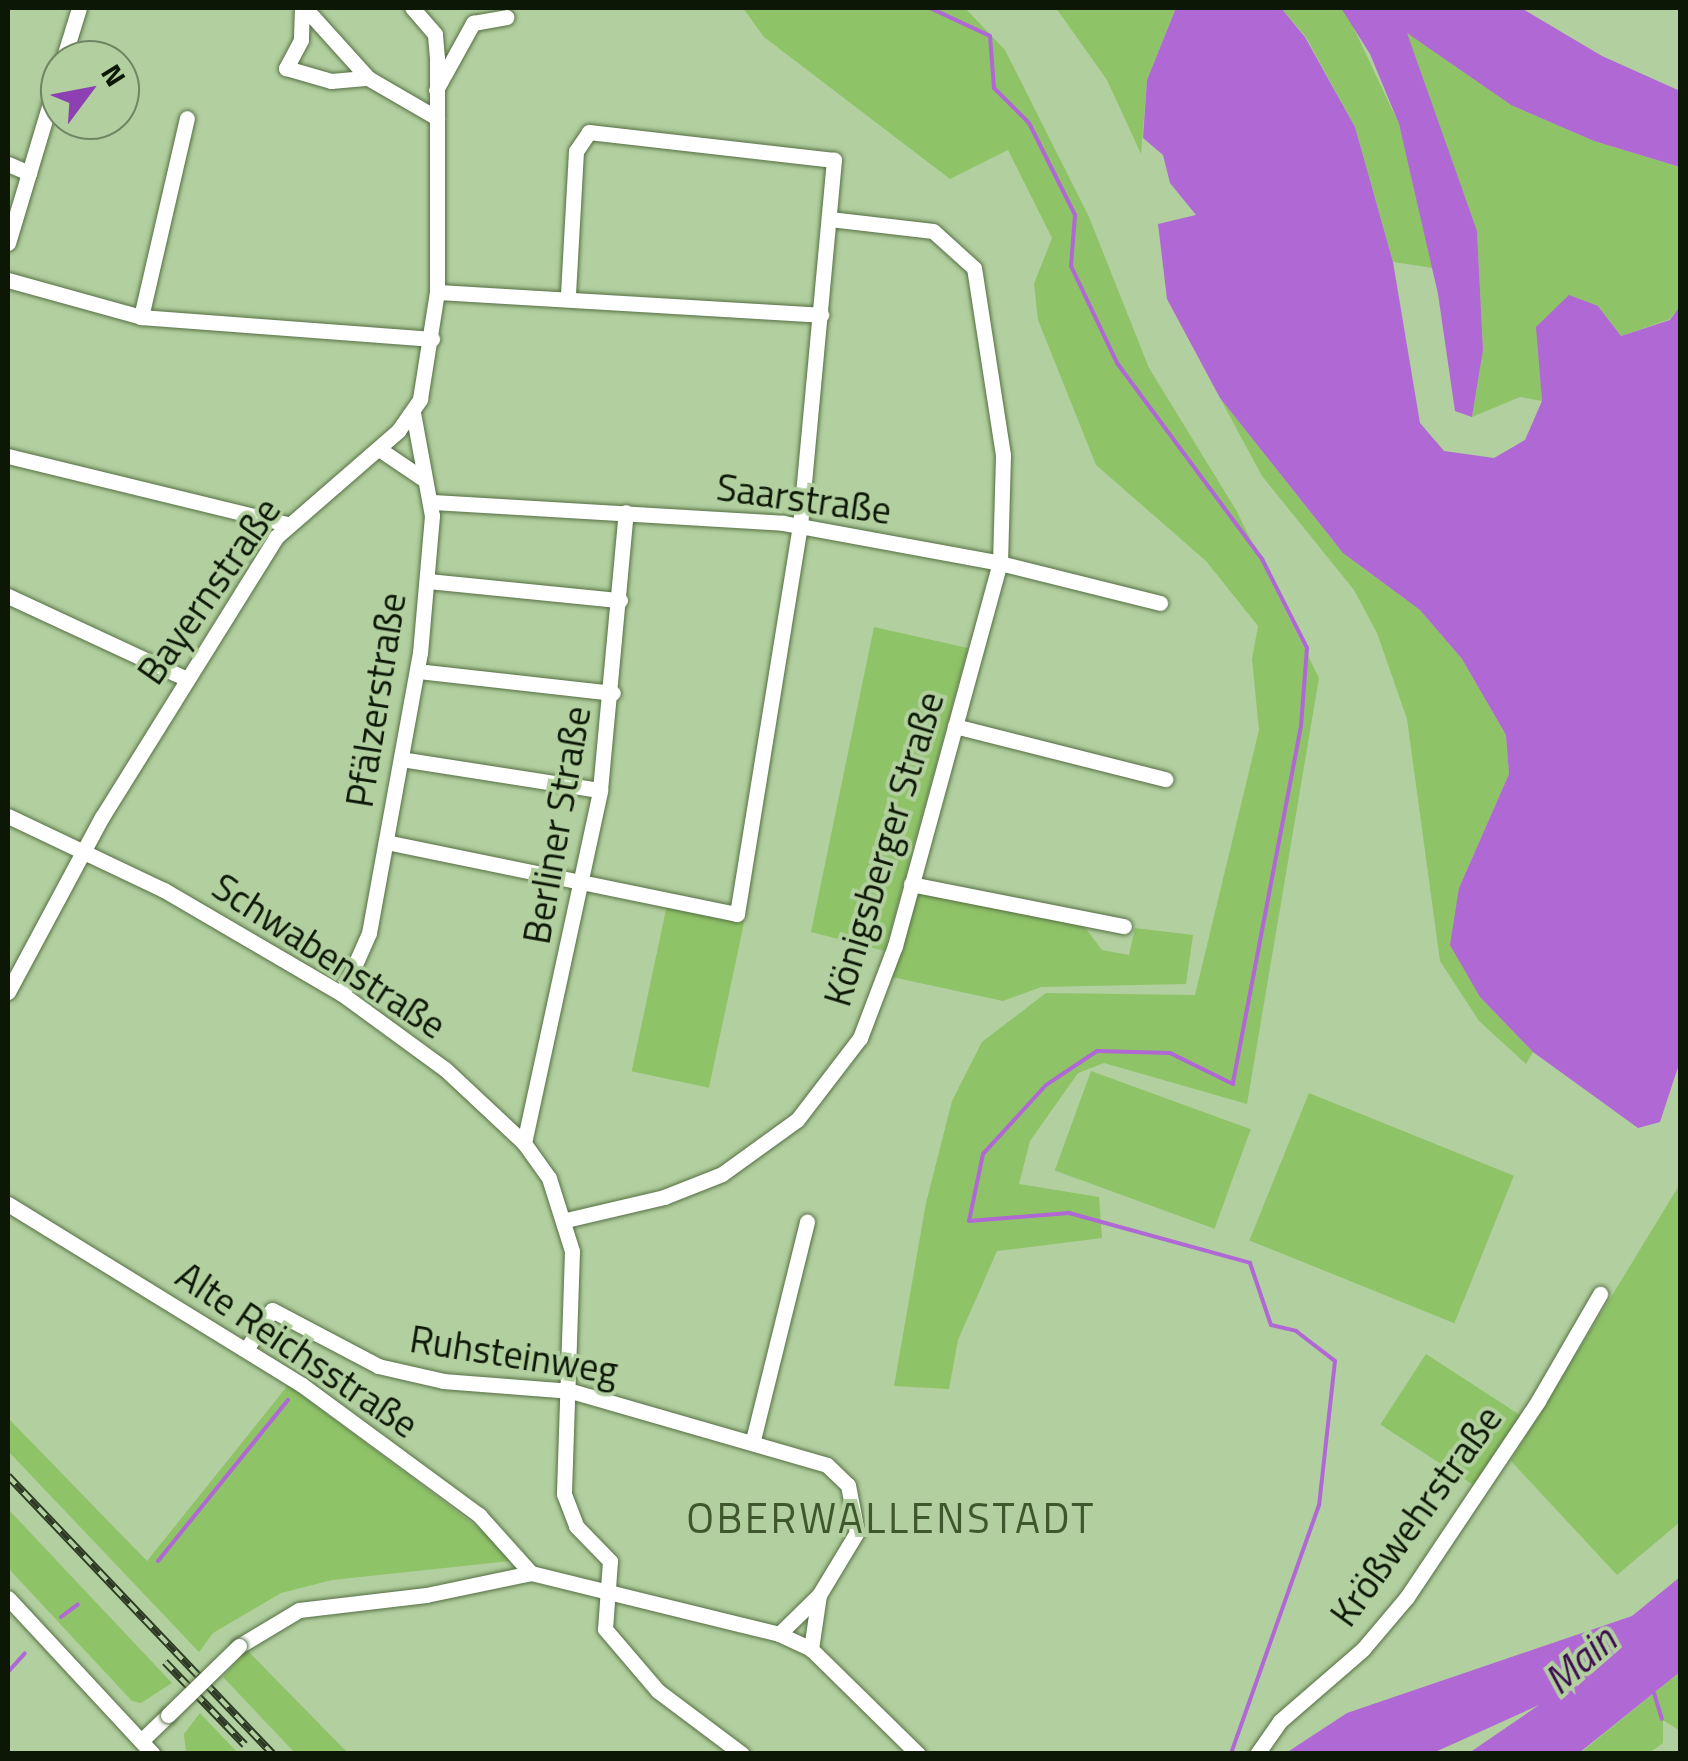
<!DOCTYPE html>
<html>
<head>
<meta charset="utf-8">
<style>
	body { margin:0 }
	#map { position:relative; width:1688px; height:1761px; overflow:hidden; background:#b2cf9f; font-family:"Titillium Web",sans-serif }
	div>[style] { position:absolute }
	.green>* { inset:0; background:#8fc368; transform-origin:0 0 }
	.water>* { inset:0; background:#b068d4 }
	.stream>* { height:4px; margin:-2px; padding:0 2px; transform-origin:2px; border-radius:2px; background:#b068d4 }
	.roads { filter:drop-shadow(0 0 2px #556f43) drop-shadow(0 0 2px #556f43) }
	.minor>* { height:15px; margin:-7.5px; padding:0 7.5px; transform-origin:7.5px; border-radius:7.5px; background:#fff }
	.rail>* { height:8px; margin-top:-4px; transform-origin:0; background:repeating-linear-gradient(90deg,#b2cf9f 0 11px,#2d3b24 0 22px); box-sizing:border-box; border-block:2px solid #2d3b24 }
	.bridges { filter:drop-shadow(0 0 2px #556f43) drop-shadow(0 0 2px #556f43) }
	.minor-bridge>* { height:15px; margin:-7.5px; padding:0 7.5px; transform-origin:7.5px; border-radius:7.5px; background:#fff }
	span { translate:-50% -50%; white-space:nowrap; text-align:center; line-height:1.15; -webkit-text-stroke:8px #b2cf9f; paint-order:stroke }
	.street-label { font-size:38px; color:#0d1706 }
	.water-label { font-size:40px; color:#3d0c51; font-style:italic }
	.quarter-label { font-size:42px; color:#3f572c; letter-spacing:2.5px }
	.frame { position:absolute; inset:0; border:10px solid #0d1706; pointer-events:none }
	.north { position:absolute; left:40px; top:40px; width:100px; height:100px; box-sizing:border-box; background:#b2cf9f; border:2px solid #708562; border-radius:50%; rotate:58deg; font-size:28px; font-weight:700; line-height:40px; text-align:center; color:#0d1706 }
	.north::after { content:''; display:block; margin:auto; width:35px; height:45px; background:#8c40b1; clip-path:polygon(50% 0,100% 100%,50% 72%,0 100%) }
</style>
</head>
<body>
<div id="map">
	<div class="green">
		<i style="clip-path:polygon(743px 8px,965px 8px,1005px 50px,1089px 217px,1149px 368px,1236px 510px,1319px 678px,1247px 1104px,1104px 1063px,1078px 1073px,1030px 1141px,1019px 1184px,1099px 1197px,1102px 1238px,997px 1251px,958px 1340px,949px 1389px,894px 1386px,926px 1203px,952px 1101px,982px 1042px,1046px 993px,1195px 995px,1259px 730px,1252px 659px,1258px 626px,1206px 561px,1096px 465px,1038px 320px,1034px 284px,1052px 238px,1008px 150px,950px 179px,764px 37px)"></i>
		<i style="clip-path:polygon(1056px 8px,1176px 8px,1147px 80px,1141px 154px,1107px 80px)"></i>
		<i style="clip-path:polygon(1281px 8px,1341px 8px,1348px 16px,1399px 124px,1433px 268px,1393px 262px,1355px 127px,1306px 37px)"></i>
		<i style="clip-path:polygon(1406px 32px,1511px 105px,1594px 141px,1680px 167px,1680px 306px,1670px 319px,1621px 336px,1598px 306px,1537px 327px,1542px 401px,1520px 397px,1472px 417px,1483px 350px,1477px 232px)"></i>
		<i style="clip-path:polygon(1220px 398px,1343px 553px,1420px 610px,1462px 659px,1506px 735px,1509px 774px,1459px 888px,1480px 997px,1533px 1052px,1526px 1064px,1479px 1021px,1440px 961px,1407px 719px,1377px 633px,1354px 590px,1262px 476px)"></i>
		<i style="clip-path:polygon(874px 627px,968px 648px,885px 951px,811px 932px)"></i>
		<i style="clip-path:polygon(919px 892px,1083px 925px,1102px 950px,1129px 955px,1135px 928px,1193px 935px,1186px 984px,1041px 987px,1003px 1001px,892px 977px)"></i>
		<i style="left:667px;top:905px;width:79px;height:170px;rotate:12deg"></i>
		<i style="left:1091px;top:1071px;width:170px;height:106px;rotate:20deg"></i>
		<i style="left:1309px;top:1093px;width:221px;height:159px;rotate:22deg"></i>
		<i style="clip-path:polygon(1680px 1184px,1680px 1522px,1617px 1575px,1511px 1461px)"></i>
		<i style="left:1426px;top:1354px;width:113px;height:84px;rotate:33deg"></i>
		<i style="clip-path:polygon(288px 1385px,496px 1541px,511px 1561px,332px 1580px,281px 1593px,213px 1633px,199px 1652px,8px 1451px,8px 1418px,147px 1561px)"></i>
		<i style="clip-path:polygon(8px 1509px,172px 1683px,141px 1703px,132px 1701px,8px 1568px)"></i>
		<i style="clip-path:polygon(247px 1650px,348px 1753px,295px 1753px,223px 1677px)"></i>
		<i style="clip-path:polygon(1680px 1672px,1680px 1731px,1663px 1720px,1663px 1743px,1649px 1753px,1579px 1754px)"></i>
		<i style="clip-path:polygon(200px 1713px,238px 1753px,186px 1753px,184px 1734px)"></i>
	</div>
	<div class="water">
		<i style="clip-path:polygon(1176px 8px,1281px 8px,1305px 37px,1355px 127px,1393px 262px,1420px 423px,1444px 451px,1494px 458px,1525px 440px,1542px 401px,1536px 327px,1569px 295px,1598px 306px,1621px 336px,1670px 320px,1680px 306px,1680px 1061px,1660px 1122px,1638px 1128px,1533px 1052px,1480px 997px,1450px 945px,1459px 888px,1509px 774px,1506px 735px,1462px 659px,1420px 610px,1343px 553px,1220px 398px,1167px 299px,1158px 224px,1196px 215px,1170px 183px,1163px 155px,1143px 138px,1147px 80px)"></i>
		<i style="clip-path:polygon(1341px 8px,1521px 8px,1602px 56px,1680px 91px,1680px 167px,1594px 141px,1511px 105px,1407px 33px,1477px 231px,1483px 350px,1472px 417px,1455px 411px,1438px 294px,1399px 124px,1370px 54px)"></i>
		<i style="clip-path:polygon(1680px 1577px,1680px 1672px,1579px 1753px,1469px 1753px,1539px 1705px,1433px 1753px,1286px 1753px,1347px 1713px,1632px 1616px)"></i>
	</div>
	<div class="stream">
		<i style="left:930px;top:8px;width:66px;rotate:25deg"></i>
		<i style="left:990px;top:36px;width:52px;rotate:85.6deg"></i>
		<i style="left:994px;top:88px;width:49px;rotate:45deg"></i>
		<i style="left:1029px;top:123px;width:103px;rotate:63.4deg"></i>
		<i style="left:1075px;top:215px;width:51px;rotate:94.5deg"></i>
		<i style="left:1071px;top:266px;width:107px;rotate:64.6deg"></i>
		<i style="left:1117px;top:363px;width:244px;rotate:53.5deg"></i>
		<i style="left:1262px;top:559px;width:100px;rotate:63.2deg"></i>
		<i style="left:1307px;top:648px;width:78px;rotate:94.4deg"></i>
		<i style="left:1301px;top:726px;width:364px;rotate:100.8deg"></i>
		<i style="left:1233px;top:1084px;width:70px;rotate:-153.8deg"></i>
		<i style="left:1170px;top:1053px;width:73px;rotate:-178.4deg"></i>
		<i style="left:1097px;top:1051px;width:61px;rotate:146.3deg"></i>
		<i style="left:1046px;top:1085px;width:93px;rotate:132.4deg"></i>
		<i style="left:983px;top:1154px;width:68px;rotate:101.8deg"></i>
		<i style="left:969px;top:1221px;width:100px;rotate:-4.6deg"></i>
		<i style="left:1069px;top:1213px;width:188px;rotate:15.4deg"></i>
		<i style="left:1250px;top:1263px;width:65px;rotate:71.3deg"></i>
		<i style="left:1271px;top:1325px;width:26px;rotate:13deg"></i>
		<i style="left:1296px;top:1331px;width:49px;rotate:37.6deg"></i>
		<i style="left:1335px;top:1361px;width:145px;rotate:96.3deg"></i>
		<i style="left:1319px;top:1505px;width:264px;rotate:109.5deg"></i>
		<i style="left:158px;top:1561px;width:207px;rotate:-51.1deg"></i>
		<i style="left:61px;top:1617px;width:21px;rotate:-37deg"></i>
		<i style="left:8px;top:1672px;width:25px;rotate:-48deg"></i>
		<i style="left:1654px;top:1693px;width:27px;rotate:73deg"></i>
	</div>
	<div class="roads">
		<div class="minor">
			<i style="left:302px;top:8px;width:32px;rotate:92deg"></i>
			<i style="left:301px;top:40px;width:32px;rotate:118deg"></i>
			<i style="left:286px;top:68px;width:47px;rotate:16.1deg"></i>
			<i style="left:331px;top:81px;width:37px;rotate:-5deg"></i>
			<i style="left:305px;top:8px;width:94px;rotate:48deg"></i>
			<i style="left:368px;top:78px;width:80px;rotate:30.1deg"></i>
			<i style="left:63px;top:60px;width:54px;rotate:-72.9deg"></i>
			<i style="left:436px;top:90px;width:77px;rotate:-61.1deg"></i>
			<i style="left:473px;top:23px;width:34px;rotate:-10deg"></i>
			<i style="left:8px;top:164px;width:23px;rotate:23deg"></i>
			<i style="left:8px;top:243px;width:181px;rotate:-73.3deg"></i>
			<i style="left:8px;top:280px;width:138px;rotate:15.5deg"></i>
			<i style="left:141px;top:317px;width:292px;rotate:4.3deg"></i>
			<i style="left:437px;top:292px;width:385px;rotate:3.4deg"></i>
			<i style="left:141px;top:317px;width:204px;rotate:-77deg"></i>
			<i style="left:379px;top:449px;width:55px;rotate:34deg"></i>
			<i style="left:8px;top:456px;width:287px;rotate:13.7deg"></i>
			<i style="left:432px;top:502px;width:352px;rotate:3.4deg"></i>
			<i style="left:783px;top:523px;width:221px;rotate:10.4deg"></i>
			<i style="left:1000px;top:563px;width:165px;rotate:14deg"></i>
			<i style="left:428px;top:581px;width:193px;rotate:5.7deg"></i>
			<i style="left:8px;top:596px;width:195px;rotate:24.9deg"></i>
			<i style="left:417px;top:671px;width:197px;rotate:6.4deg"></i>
			<i style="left:955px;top:726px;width:217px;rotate:14.2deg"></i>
			<i style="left:401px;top:759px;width:201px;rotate:8.9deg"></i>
			<i style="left:8px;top:816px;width:173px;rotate:25.4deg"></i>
			<i style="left:164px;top:890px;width:206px;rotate:30.3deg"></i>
			<i style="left:342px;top:994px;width:127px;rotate:36.1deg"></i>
			<i style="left:445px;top:1069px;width:108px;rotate:43.1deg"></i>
			<i style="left:524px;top:1143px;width:43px;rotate:54.5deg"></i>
			<i style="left:549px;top:1178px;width:77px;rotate:72.5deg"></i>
			<i style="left:572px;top:1251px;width:243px;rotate:91.9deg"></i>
			<i style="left:564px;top:1494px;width:34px;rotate:69deg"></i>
			<i style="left:576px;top:1526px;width:49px;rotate:45.8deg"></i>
			<i style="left:610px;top:1561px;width:68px;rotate:94.2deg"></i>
			<i style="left:605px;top:1629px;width:82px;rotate:49.5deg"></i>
			<i style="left:658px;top:1691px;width:105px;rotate:36.9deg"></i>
			<i style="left:386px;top:842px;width:358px;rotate:11.6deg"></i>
			<i style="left:737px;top:914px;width:393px;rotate:-80.8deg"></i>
			<i style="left:800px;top:526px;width:368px;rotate:-84.7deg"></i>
			<i style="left:834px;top:160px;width:247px;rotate:-173.5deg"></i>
			<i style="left:589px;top:132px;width:23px;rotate:124deg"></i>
			<i style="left:576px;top:151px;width:145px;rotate:93.2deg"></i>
			<i style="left:911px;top:884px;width:217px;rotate:11.2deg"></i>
			<i style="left:8px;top:992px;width:199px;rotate:-61.8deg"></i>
			<i style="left:102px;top:817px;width:330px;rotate:-58.1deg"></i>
			<i style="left:276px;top:537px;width:162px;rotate:-41deg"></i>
			<i style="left:398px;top:431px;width:39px;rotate:-55deg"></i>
			<i style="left:420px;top:399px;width:108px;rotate:-81deg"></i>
			<i style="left:437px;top:292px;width:234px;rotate:-90deg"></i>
			<i style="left:437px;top:58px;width:24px;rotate:-95deg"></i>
			<i style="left:435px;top:34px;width:35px;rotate:-131deg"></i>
			<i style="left:342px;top:994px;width:67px;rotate:-66.1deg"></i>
			<i style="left:369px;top:933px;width:285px;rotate:-79.7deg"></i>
			<i style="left:420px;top:653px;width:138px;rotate:-85deg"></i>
			<i style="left:432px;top:516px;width:106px;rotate:-100.4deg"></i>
			<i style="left:524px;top:1143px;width:361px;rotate:-77.8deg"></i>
			<i style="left:600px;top:790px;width:279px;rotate:-84.7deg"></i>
			<i style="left:8px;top:1204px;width:345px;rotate:31.6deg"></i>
			<i style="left:302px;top:1385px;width:220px;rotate:36.3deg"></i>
			<i style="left:479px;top:1515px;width:78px;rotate:48.1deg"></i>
			<i style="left:566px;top:1220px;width:101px;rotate:-13.2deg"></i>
			<i style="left:664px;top:1197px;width:62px;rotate:-21.6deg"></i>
			<i style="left:722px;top:1174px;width:92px;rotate:-35.8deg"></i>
			<i style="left:797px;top:1120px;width:103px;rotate:-52.5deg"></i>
			<i style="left:860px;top:1038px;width:98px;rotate:-69.2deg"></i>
			<i style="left:895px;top:946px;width:397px;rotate:-74.7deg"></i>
			<i style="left:1000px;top:563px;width:108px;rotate:-88.4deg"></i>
			<i style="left:1003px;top:455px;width:189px;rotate:-98.8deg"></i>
			<i style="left:974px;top:268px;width:55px;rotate:-137.9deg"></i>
			<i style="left:933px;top:231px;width:104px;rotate:-173.4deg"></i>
			<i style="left:247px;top:1348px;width:45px;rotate:-56.7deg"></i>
			<i style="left:272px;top:1310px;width:120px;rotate:27.8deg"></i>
			<i style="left:378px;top:1366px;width:68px;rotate:12.8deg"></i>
			<i style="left:444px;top:1381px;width:127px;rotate:4.5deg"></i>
			<i style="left:571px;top:1391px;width:266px;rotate:16.1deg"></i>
			<i style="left:827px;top:1465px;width:29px;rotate:44deg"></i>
			<i style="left:848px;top:1485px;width:48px;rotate:79.2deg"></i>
			<i style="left:857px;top:1532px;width:74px;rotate:121.1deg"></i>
			<i style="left:819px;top:1595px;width:55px;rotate:98.4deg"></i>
			<i style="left:753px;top:1440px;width:225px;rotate:-76.1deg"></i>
			<i style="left:8px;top:1598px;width:213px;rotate:47.1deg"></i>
			<i style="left:779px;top:1634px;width:56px;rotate:-44.3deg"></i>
			<i style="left:239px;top:1646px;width:70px;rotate:-31deg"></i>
			<i style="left:299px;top:1610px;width:128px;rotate:-6.7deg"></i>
			<i style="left:426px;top:1595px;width:107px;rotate:-11.8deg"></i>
			<i style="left:531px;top:1573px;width:255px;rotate:13.8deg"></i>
			<i style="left:779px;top:1634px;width:35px;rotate:25deg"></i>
			<i style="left:811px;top:1649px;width:150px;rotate:44.5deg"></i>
			<i style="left:141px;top:1741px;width:37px;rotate:-44deg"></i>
			<i style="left:1257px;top:1754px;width:40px;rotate:-55.1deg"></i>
			<i style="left:1280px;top:1721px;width:110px;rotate:-40.9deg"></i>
			<i style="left:1363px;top:1649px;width:68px;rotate:-49.8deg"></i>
			<i style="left:1407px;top:1597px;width:236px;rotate:-56.2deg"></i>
			<i style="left:1538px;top:1401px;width:124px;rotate:-59.9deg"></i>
		</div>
	</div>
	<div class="rail">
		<i style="left:8px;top:1476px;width:384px;rotate:46.4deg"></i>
		<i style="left:165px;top:1662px;width:115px;rotate:46.1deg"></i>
	</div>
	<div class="bridges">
		<div class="minor-bridge">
			<i style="left:168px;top:1715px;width:99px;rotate:-44.2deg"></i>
		</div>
	</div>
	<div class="street-label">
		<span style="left:804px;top:499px;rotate:8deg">Saarstraße</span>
		<span style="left:209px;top:591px;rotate:-55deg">Bayernstraße</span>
		<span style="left:376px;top:700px;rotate:-81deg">Pfälzerstraße</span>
		<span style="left:557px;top:825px;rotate:-80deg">Berliner Straße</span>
		<span style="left:884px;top:849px;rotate:-73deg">Königsberger Straße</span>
		<span style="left:329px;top:956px;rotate:33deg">Schwabenstraße</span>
		<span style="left:297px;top:1350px;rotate:34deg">Alte Reichsstraße</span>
		<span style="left:514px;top:1355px;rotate:9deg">Ruhsteinweg</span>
		<span style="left:1416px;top:1516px;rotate:-54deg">Krößwehrstraße</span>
	</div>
	<div class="water-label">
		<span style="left:1580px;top:1660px;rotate:-41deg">Main</span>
	</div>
	<div class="quarter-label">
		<span style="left:891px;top:1517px">OBERWALLENSTADT</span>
	</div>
	<div class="frame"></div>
	<div class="north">N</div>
</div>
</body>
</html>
